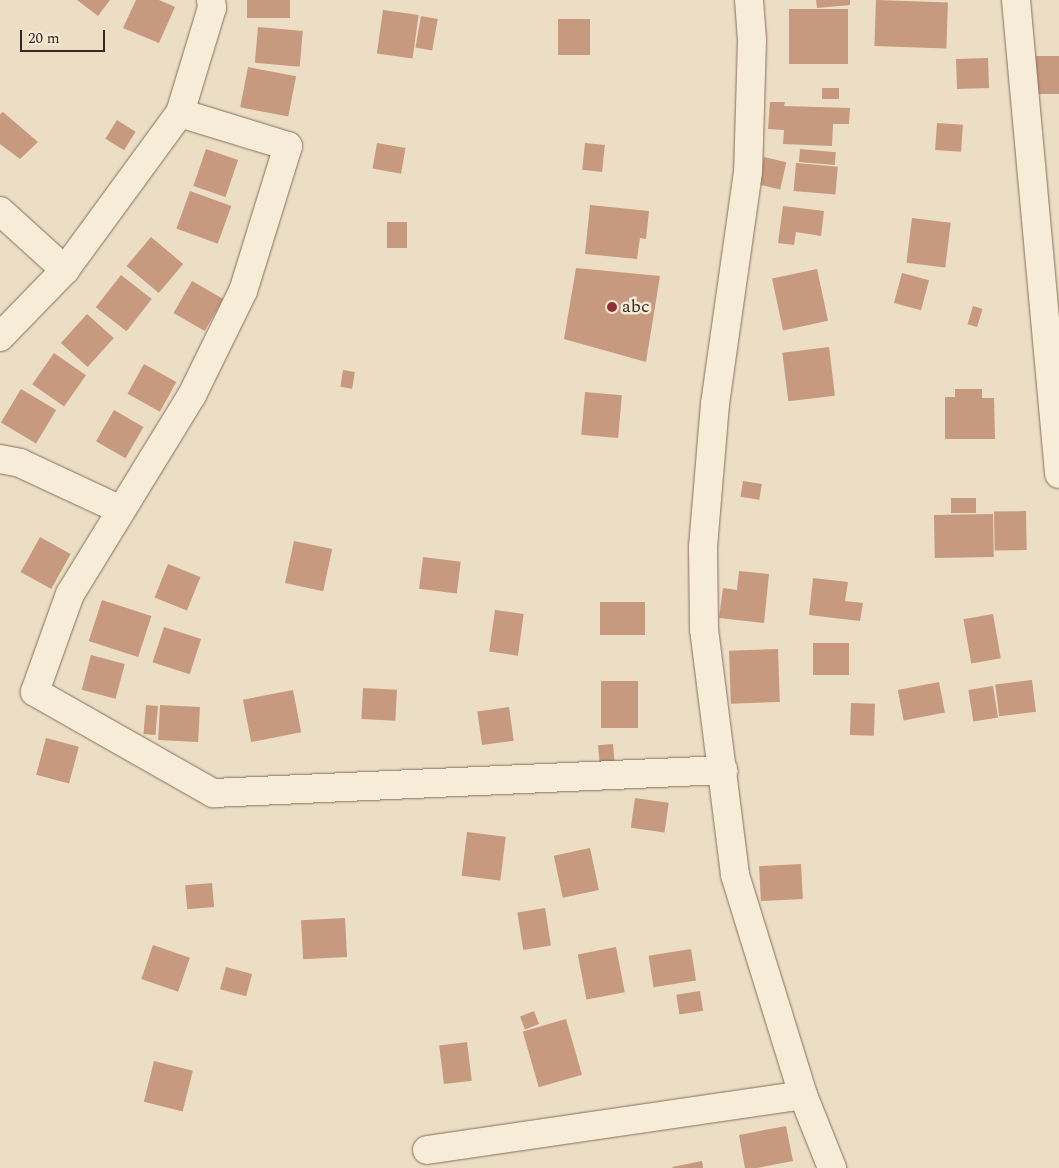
<!DOCTYPE html>
<html>
<head>
<meta charset="utf-8">
<style>
	body { margin:0 }
	#map { position:relative; width:1059px; height:1168px; overflow:hidden; background:#ebdec5; font-family:Spectral,serif }
	div>[style] { position:absolute }
	.building>* { inset:0; background:#c7997e; transform-origin:0 0 }
	.roads { filter:drop-shadow(0 0 1px #85705c) drop-shadow(0 0 1px #85705c) }
	.minor>* { height:28px; margin:-14px; padding:0 14px; transform-origin:14px; border-radius:14px; background:#f6ecd8 }
	.dots>* { width:14px; height:14px; translate:-50% -50%; box-sizing:border-box; border:2px solid #f3e9d4; border-radius:50% }
	span { translate:-50% -50%; white-space:nowrap; text-align:center; line-height:1.15; -webkit-text-stroke:5px #f3e9d4; paint-order:stroke }
	.poi-label { font-size:18px; color:#36291f }
	.left { translate:0 -50%; text-align:left }
	.scale { position:absolute; left:20px; top:30px; width:85px; height:22px; box-sizing:border-box; border:2px solid #36291f; border-top:0; padding-left:6px; font-size:15px; line-height:18px; white-space:nowrap; color:#36291f; -webkit-text-stroke:4px #f3e9d4; paint-order:stroke }
</style>
</head>
<body>
<div id="map">
	<div class="building">
		<i style="clip-path:polygon(77px 0,110px 0,98px 16px)"></i>
		<i style="clip-path:polygon(136px 0,159px 0,175px 7px,159px 43px,123px 28px)"></i>
		<i style="left:247px;top:0;width:43px;height:18px"></i>
		<i style="clip-path:polygon(816px 0,850px 0,850px 5px,817px 8px)"></i>
		<i style="left:876px;top:0;width:72px;height:46px;rotate:2deg"></i>
		<i style="left:789px;top:9px;width:59px;height:55px"></i>
		<i style="left:383px;top:10px;width:36px;height:44px;rotate:8deg"></i>
		<i style="left:421px;top:16px;width:17px;height:32px;rotate:10deg"></i>
		<i style="left:558px;top:19px;width:32px;height:36px"></i>
		<i style="left:258px;top:27px;width:45px;height:36px;rotate:5deg"></i>
		<i style="left:1059px;top:56px;width:38px;height:23px;rotate:90deg"></i>
		<i style="left:988px;top:58px;width:30px;height:32px;rotate:88deg"></i>
		<i style="left:248px;top:67px;width:49px;height:41px;rotate:11deg"></i>
		<i style="left:822px;top:88px;width:17px;height:11px"></i>
		<i style="clip-path:polygon(770px 102px,785px 102px,784px 106px,850px 108px,849px 124px,833px 124px,832px 146px,783px 144px,784px 130px,768px 129px)"></i>
		<i style="clip-path:polygon(3px 112px,38px 142px,20px 159px,0 144px,0 114px)"></i>
		<i style="left:117px;top:120px;width:22px;height:22px;rotate:32deg"></i>
		<i style="left:937px;top:123px;width:26px;height:27px;rotate:4deg"></i>
		<i style="left:377px;top:143px;width:29px;height:26px;rotate:10deg"></i>
		<i style="left:585px;top:143px;width:20px;height:27px;rotate:6deg"></i>
		<i style="left:206px;top:149px;width:34px;height:39px;rotate:19deg"></i>
		<i style="left:800px;top:149px;width:36px;height:13px;rotate:5deg"></i>
		<i style="left:764px;top:157px;width:23px;height:28px;rotate:13deg"></i>
		<i style="left:796px;top:163px;width:42px;height:28px;rotate:5deg"></i>
		<i style="left:190px;top:191px;width:44px;height:40px;rotate:20deg"></i>
		<i style="clip-path:polygon(590px 205px,649px 211px,646px 239px,640px 238px,637px 259px,585px 254px)"></i>
		<i style="clip-path:polygon(783px 206px,824px 211px,821px 236px,796px 232px,794px 245px,778px 243px)"></i>
		<i style="left:912px;top:218px;width:39px;height:45px;rotate:7deg"></i>
		<i style="left:387px;top:222px;width:20px;height:26px"></i>
		<i style="left:151px;top:237px;width:42px;height:38px;rotate:40deg"></i>
		<i style="clip-path:polygon(576px 268px,660px 276px,646px 362px,564px 339px)"></i>
		<i style="left:817px;top:269px;width:53px;height:46px;rotate:78deg"></i>
		<i style="left:902px;top:273px;width:28px;height:31px;rotate:15deg"></i>
		<i style="left:121px;top:275px;width:39px;height:41px;rotate:38deg"></i>
		<i style="left:192px;top:281px;width:36px;height:37px;rotate:30deg"></i>
		<i style="left:973px;top:306px;width:10px;height:19px;rotate:17deg"></i>
		<i style="left:87px;top:314px;width:36px;height:39px;rotate:42deg"></i>
		<i style="left:829px;top:347px;width:49px;height:47px;rotate:83deg"></i>
		<i style="left:54px;top:353px;width:39px;height:38px;rotate:35deg"></i>
		<i style="left:144px;top:364px;width:37px;height:34px;rotate:29deg"></i>
		<i style="left:343px;top:370px;width:12px;height:17px;rotate:9deg"></i>
		<i style="left:21px;top:389px;width:41px;height:39px;rotate:31deg"></i>
		<i style="clip-path:polygon(955px 389px,982px 389px,982px 398px,994px 398px,995px 439px,945px 439px,945px 397px,955px 397px)"></i>
		<i style="left:585px;top:392px;width:37px;height:43px;rotate:5deg"></i>
		<i style="left:114px;top:410px;width:34px;height:36px;rotate:30deg"></i>
		<i style="left:743px;top:481px;width:19px;height:16px;rotate:9deg"></i>
		<i style="left:976px;top:498px;width:15px;height:25px;rotate:90deg"></i>
		<i style="left:1026px;top:511px;width:39px;height:32px;rotate:89deg"></i>
		<i style="left:993px;top:514px;width:43px;height:59px;rotate:89deg"></i>
		<i style="left:40px;top:537px;width:35px;height:40px;rotate:29deg"></i>
		<i style="left:294px;top:541px;width:39px;height:43px;rotate:12deg"></i>
		<i style="left:423px;top:557px;width:38px;height:32px;rotate:7deg"></i>
		<i style="left:168px;top:564px;width:35px;height:36px;rotate:22deg"></i>
		<i style="clip-path:polygon(739px 571px,769px 574px,764px 623px,719px 618px,723px 588px,737px 590px)"></i>
		<i style="clip-path:polygon(813px 578px,848px 582px,845px 601px,863px 603px,860px 621px,809px 615px)"></i>
		<i style="left:102px;top:600px;width:52px;height:43px;rotate:18deg"></i>
		<i style="left:645px;top:602px;width:33px;height:45px;rotate:90deg"></i>
		<i style="left:495px;top:610px;width:29px;height:42px;rotate:8deg"></i>
		<i style="left:993px;top:614px;width:45px;height:30px;rotate:80deg"></i>
		<i style="left:164px;top:627px;width:39px;height:37px;rotate:18deg"></i>
		<i style="left:813px;top:643px;width:36px;height:32px"></i>
		<i style="left:778px;top:649px;width:53px;height:49px;rotate:88deg"></i>
		<i style="left:91px;top:655px;width:35px;height:36px;rotate:15deg"></i>
		<i style="left:1032px;top:680px;width:32px;height:37px;rotate:83deg"></i>
		<i style="left:601px;top:681px;width:37px;height:47px"></i>
		<i style="left:939px;top:682px;width:31px;height:42px;rotate:79deg"></i>
		<i style="left:993px;top:686px;width:32px;height:25px;rotate:81deg"></i>
		<i style="left:363px;top:688px;width:34px;height:31px;rotate:3deg"></i>
		<i style="left:293px;top:690px;width:43px;height:51px;rotate:79deg"></i>
		<i style="left:851px;top:703px;width:24px;height:32px;rotate:2deg"></i>
		<i style="left:146px;top:705px;width:12px;height:29px;rotate:5deg"></i>
		<i style="left:160px;top:705px;width:40px;height:35px;rotate:3deg"></i>
		<i style="left:509px;top:707px;width:34px;height:32px;rotate:82deg"></i>
		<i style="left:46px;top:738px;width:34px;height:38px;rotate:15deg"></i>
		<i style="left:613px;top:744px;width:22px;height:15px;rotate:85deg"></i>
		<i style="left:635px;top:798px;width:34px;height:30px;rotate:8deg"></i>
		<i style="left:467px;top:832px;width:39px;height:44px;rotate:7deg"></i>
		<i style="left:590px;top:848px;width:43px;height:37px;rotate:78deg"></i>
		<i style="left:801px;top:864px;width:35px;height:42px;rotate:87deg"></i>
		<i style="left:212px;top:883px;width:24px;height:27px;rotate:85deg"></i>
		<i style="left:545px;top:908px;width:38px;height:28px;rotate:81deg"></i>
		<i style="left:345px;top:918px;width:39px;height:44px;rotate:87deg"></i>
		<i style="left:153px;top:945px;width:39px;height:36px;rotate:19deg"></i>
		<i style="left:616px;top:947px;width:46px;height:39px;rotate:79deg"></i>
		<i style="left:691px;top:949px;width:32px;height:43px;rotate:81deg"></i>
		<i style="left:226px;top:967px;width:27px;height:23px;rotate:15deg"></i>
		<i style="left:700px;top:991px;width:20px;height:24px;rotate:81deg"></i>
		<i style="left:534px;top:1011px;width:14px;height:15px;rotate:69deg"></i>
		<i style="left:566px;top:1019px;width:58px;height:45px;rotate:74deg"></i>
		<i style="left:467px;top:1042px;width:39px;height:28px;rotate:83deg"></i>
		<i style="left:154px;top:1061px;width:40px;height:42px;rotate:14deg"></i>
		<i style="clip-path:polygon(786px 1126px,793px 1161px,757px 1168px,745px 1168px,739px 1135px)"></i>
		<i style="clip-path:polygon(702px 1161px,703px 1168px,673px 1168px,672px 1167px)"></i>
	</div>
	<div class="roads">
		<div class="minor">
			<i style="left:749px;top:0;width:40px;rotate:85.7deg"></i>
			<i style="left:752px;top:40px;width:132px;rotate:91.7deg"></i>
			<i style="left:748px;top:172px;width:234px;rotate:98.1deg"></i>
			<i style="left:715px;top:404px;width:144px;rotate:94.8deg"></i>
			<i style="left:703px;top:547px;width:82px;rotate:89.3deg"></i>
			<i style="left:704px;top:629px;width:248px;rotate:82.8deg"></i>
			<i style="left:735px;top:875px;width:230px;rotate:72.8deg"></i>
			<i style="left:803px;top:1095px;width:79px;rotate:68.3deg"></i>
			<i style="left:1016px;top:0;width:476px;rotate:84.8deg"></i>
			<i style="left:180px;top:113px;width:113px;rotate:17deg"></i>
			<i style="left:288px;top:146px;width:152px;rotate:107.2deg"></i>
			<i style="left:243px;top:291px;width:116px;rotate:116.1deg"></i>
			<i style="left:192px;top:395px;width:233px;rotate:121.5deg"></i>
			<i style="left:70px;top:594px;width:104px;rotate:109.7deg"></i>
			<i style="left:35px;top:692px;width:205px;rotate:29.6deg"></i>
			<i style="left:213px;top:793px;width:511px;rotate:-2.58deg"></i>
			<i style="left:0;top:211px;width:88px;rotate:42.2deg"></i>
			<i style="left:0;top:337px;width:93px;rotate:-45.9deg"></i>
			<i style="left:65px;top:270px;width:195px;rotate:-53.8deg"></i>
			<i style="left:180px;top:113px;width:110px;rotate:-73.1deg"></i>
			<i style="left:212px;top:8px;width:8px;rotate:-97deg"></i>
			<i style="left:0;top:459px;width:20px;rotate:11deg"></i>
			<i style="left:20px;top:463px;width:111px;rotate:25deg"></i>
			<i style="left:427px;top:1150px;width:380px;rotate:-8.3deg"></i>
		</div>
	</div>
	<div class="dots">
		<i style="left:612px;top:307px;background:#903035"></i>
	</div>
	<div class="poi-label">
		<span class="left" style="left:622px;top:307px">abc</span>
	</div>
	<div class="scale">20 m</div>
</div>
</body>
</html>
